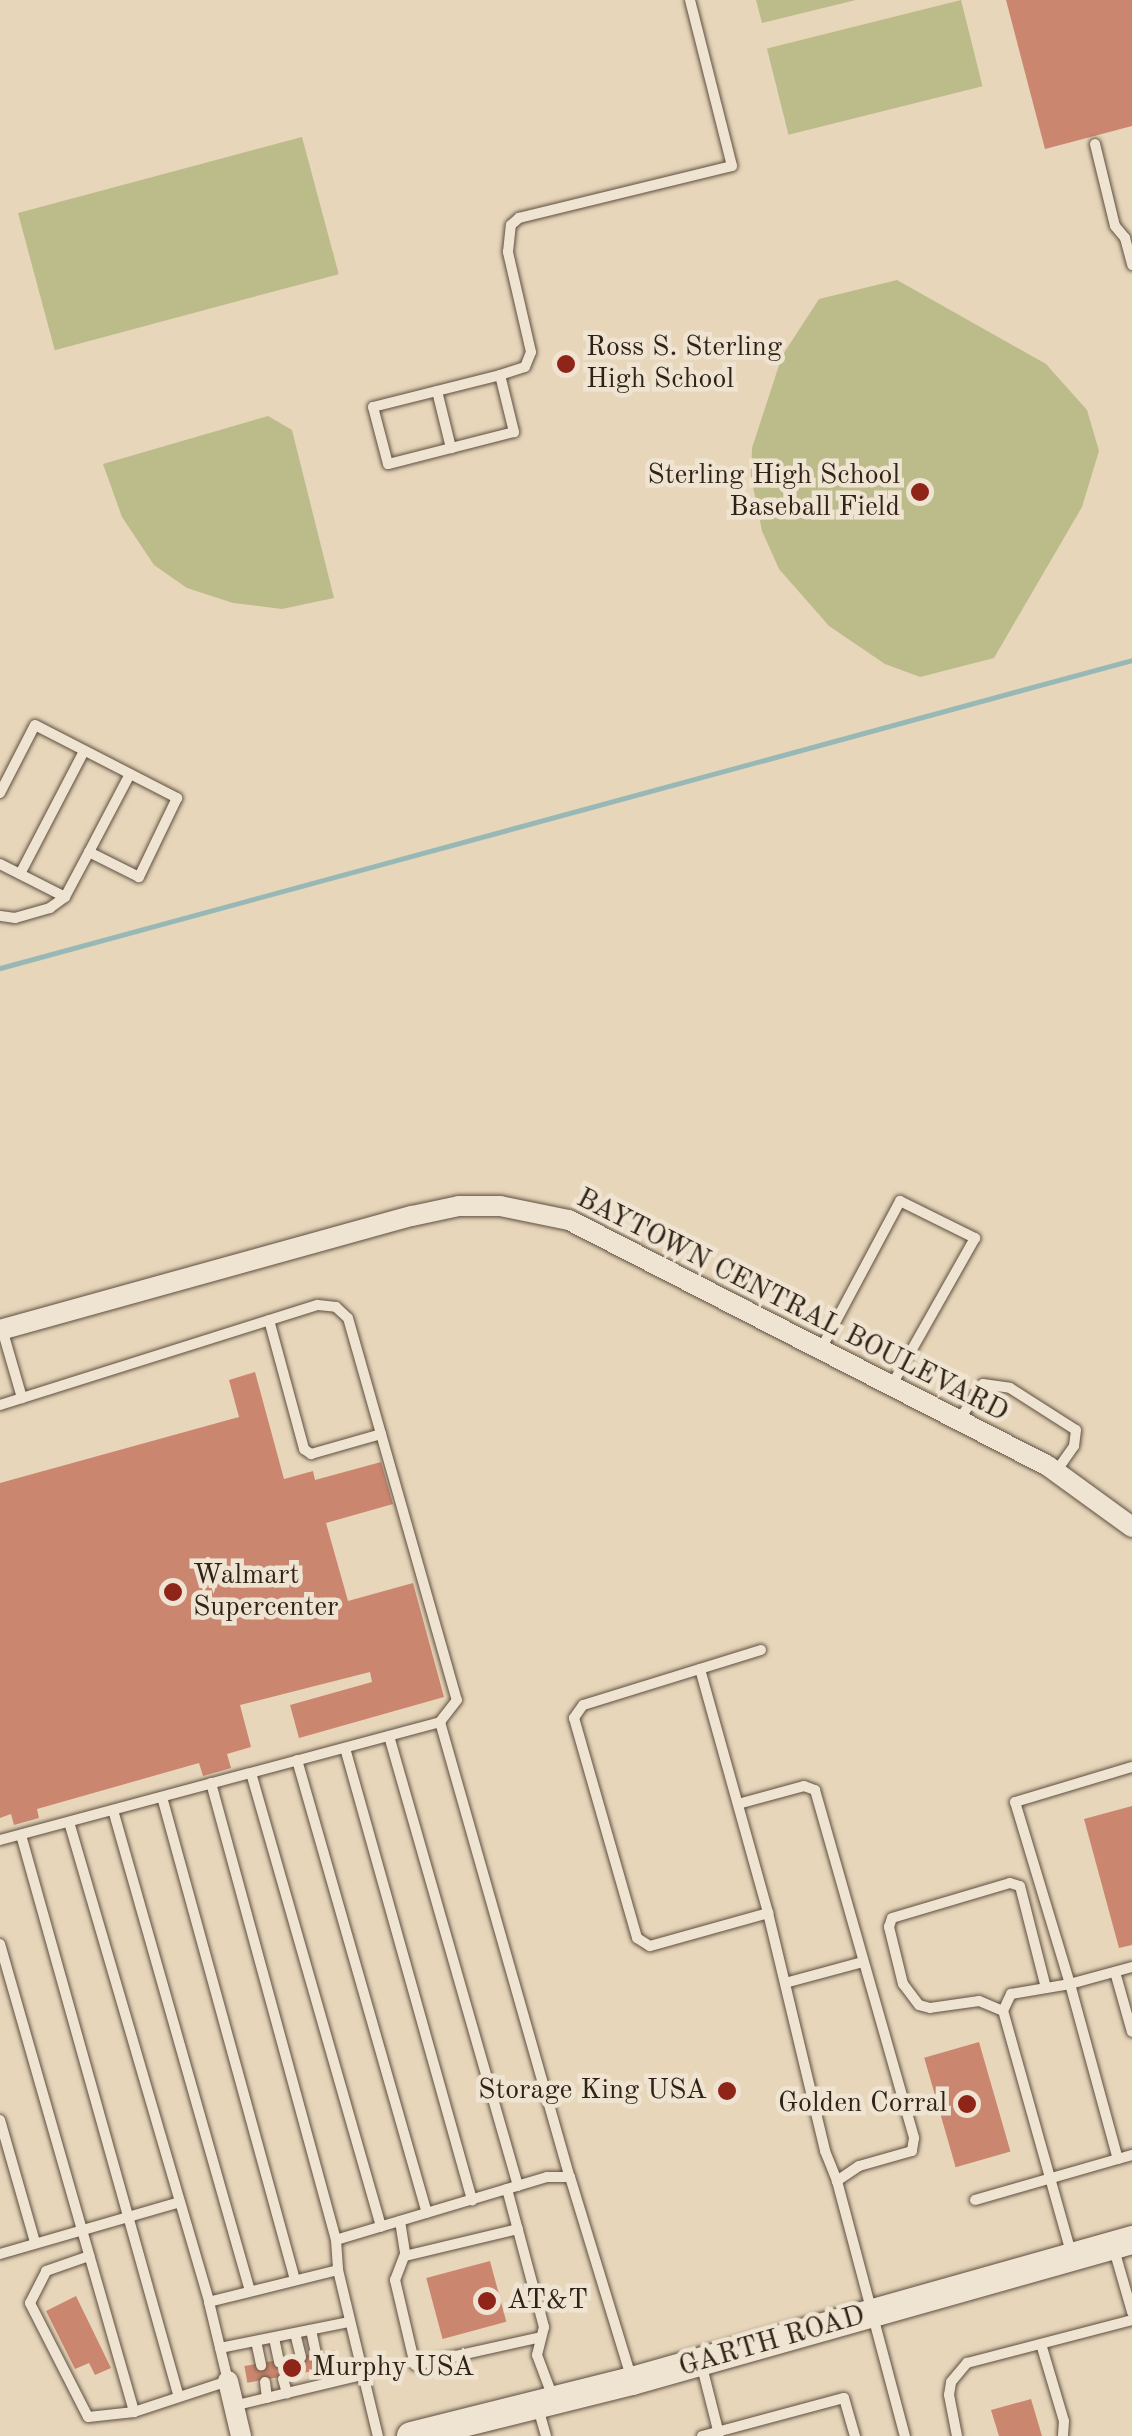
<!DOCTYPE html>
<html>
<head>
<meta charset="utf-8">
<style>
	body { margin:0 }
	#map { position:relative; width:1132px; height:2436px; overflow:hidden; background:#e7d6ba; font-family:"Old Standard TT",serif }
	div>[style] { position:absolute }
	.green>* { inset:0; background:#bcbc8b; transform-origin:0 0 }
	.stream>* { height:5px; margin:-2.5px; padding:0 2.5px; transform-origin:2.5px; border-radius:2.5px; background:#98b8b6 }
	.building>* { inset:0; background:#cb866f; transform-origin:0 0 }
	.roads { filter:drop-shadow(0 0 2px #5e4f40) drop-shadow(0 0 2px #5e4f40) }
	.service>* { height:10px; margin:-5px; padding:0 5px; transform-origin:5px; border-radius:5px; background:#efe4d2 }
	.minor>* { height:20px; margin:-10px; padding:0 10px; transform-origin:10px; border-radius:10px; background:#efe4d2 }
	.secondary>* { height:28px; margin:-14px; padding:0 14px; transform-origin:14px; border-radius:14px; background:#efe4d2 }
	.dots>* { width:28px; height:28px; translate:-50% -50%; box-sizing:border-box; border:5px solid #efe4d2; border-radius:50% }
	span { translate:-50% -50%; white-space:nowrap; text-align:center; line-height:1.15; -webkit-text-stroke:9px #efe4d2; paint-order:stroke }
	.poi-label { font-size:28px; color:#302217 }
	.left { translate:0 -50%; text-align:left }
	.right { translate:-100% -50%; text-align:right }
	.street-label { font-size:28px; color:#302217 }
</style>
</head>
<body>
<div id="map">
	<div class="green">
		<i style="clip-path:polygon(756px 0,856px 0,762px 23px)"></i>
		<i style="left:961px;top:0;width:89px;height:200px;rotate:76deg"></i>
		<i style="left:302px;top:137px;width:142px;height:294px;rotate:75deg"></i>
		<i style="clip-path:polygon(897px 280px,1046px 364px,1087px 410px,1099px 451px,1082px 507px,994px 658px,920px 677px,885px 664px,829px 626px,779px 569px,762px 531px,751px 477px,752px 448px,782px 356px,819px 299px)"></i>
		<i style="clip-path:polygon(268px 416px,292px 430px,334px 598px,282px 609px,233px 603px,187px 588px,154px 565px,122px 517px,103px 464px)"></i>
	</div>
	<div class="stream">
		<i style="left:0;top:968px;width:1173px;rotate:-15.22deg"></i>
	</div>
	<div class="building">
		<i style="clip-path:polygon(1006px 0,1132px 0,1132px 126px,1045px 149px)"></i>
		<i style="clip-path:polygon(255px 1372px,284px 1479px,313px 1471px,315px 1480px,381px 1462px,393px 1504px,326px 1523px,348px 1601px,413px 1583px,444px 1697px,299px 1738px,290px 1705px,372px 1682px,370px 1672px,240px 1705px,251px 1747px,227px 1754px,231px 1768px,203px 1776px,199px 1763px,37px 1809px,39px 1818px,14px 1825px,11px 1814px,0 1818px,0 1483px,239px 1417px,229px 1380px)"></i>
		<i style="clip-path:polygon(1132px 1806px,1132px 1945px,1119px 1948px,1084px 1819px)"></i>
		<i style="left:979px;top:2042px;width:114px;height:57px;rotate:74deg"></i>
		<i style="left:490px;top:2261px;width:63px;height:66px;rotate:75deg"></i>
		<i style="clip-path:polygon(76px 2296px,111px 2368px,95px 2375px,89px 2363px,75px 2369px,46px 2311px)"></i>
		<i style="left:335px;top:2350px;width:17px;height:92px;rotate:80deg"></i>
		<i style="clip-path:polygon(1031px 2399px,1042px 2436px,999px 2436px,991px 2410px)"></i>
	</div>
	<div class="roads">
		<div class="service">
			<i style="left:1095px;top:144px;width:84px;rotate:76.3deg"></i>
			<i style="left:1115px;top:226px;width:16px;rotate:50deg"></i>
			<i style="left:1125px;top:238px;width:28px;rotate:75deg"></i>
			<i style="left:500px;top:375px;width:26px;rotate:-18deg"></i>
			<i style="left:525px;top:367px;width:16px;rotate:-68deg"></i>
			<i style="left:531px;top:352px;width:103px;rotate:-103deg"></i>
			<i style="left:508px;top:252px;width:27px;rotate:-84deg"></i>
			<i style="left:511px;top:225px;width:11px;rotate:-41deg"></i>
			<i style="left:519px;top:218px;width:219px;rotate:-13.7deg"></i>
			<i style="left:732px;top:166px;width:171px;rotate:-104.2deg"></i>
			<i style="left:500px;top:375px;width:59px;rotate:76.2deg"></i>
			<i style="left:514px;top:432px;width:130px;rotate:165.7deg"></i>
			<i style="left:388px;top:464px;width:59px;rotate:-104.7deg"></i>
			<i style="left:373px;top:407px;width:131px;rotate:-14.1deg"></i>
			<i style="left:437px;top:391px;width:59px;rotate:76.2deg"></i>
			<i style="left:0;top:793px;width:76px;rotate:-62.8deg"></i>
			<i style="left:35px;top:725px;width:160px;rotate:27.2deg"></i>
			<i style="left:177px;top:798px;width:88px;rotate:115.7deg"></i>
			<i style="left:139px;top:877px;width:56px;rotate:-153.4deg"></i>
			<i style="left:89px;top:852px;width:51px;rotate:118.1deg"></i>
			<i style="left:65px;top:897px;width:19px;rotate:144deg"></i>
			<i style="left:50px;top:908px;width:36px;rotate:164deg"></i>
			<i style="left:15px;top:918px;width:15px;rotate:-172deg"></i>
			<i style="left:89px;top:852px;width:88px;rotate:-62.3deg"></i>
			<i style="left:0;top:864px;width:73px;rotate:26.9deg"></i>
			<i style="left:20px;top:874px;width:139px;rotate:-62.5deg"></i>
			<i style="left:269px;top:1320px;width:134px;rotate:74.8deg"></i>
			<i style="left:304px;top:1449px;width:9px;rotate:36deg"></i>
			<i style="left:311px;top:1454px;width:73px;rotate:-15.9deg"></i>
			<i style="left:2px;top:1329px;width:72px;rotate:73.8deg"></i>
			<i style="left:821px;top:1349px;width:168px;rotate:-61.9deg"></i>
			<i style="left:900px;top:1201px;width:84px;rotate:26.3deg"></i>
			<i style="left:975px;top:1238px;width:169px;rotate:119.5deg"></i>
			<i style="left:0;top:1405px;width:333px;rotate:-17.5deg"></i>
			<i style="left:318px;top:1305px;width:18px;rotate:6deg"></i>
			<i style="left:336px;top:1307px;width:16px;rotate:43deg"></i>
			<i style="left:348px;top:1318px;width:397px;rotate:74.1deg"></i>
			<i style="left:457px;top:1700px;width:28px;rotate:128deg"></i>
			<i style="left:959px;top:1420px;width:43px;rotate:-56.3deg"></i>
			<i style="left:983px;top:1384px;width:27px;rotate:8deg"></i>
			<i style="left:1010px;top:1388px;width:78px;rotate:32.5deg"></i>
			<i style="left:1076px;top:1430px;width:16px;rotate:97deg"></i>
			<i style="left:1074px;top:1446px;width:32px;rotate:125deg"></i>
			<i style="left:761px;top:1650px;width:186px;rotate:162.8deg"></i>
			<i style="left:583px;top:1705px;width:16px;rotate:125deg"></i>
			<i style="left:574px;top:1718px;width:229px;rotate:74deg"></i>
			<i style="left:637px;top:1938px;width:15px;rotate:32deg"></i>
			<i style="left:650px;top:1946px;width:123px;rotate:-15.6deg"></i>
			<i style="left:700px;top:1669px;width:253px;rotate:74.4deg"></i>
			<i style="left:768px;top:1913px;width:245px;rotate:76.5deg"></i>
			<i style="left:825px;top:2151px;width:32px;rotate:68deg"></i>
			<i style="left:837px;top:2181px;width:264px;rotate:75.1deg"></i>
			<i style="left:389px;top:1736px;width:468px;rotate:74deg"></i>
			<i style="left:345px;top:1748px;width:470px;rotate:74.3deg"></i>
			<i style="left:297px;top:1760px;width:471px;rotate:74deg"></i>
			<i style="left:251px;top:1773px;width:472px;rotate:74deg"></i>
			<i style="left:211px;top:1783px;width:474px;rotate:74.7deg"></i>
			<i style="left:162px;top:1797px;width:501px;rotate:74.6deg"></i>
			<i style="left:738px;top:1804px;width:68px;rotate:-15.3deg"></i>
			<i style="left:804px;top:1786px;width:12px;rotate:20deg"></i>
			<i style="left:815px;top:1790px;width:362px;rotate:74.1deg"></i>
			<i style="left:914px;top:2138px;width:13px;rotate:99deg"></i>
			<i style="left:912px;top:2151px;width:55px;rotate:164.2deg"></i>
			<i style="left:859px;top:2166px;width:27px;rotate:146deg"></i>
			<i style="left:113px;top:1810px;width:500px;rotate:74.1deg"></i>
			<i style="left:69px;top:1822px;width:500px;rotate:73.7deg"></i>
			<i style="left:21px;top:1835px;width:581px;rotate:74.31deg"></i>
			<i style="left:0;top:1840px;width:456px;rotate:-15deg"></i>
			<i style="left:440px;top:1722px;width:473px;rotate:74.1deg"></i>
			<i style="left:570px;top:2177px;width:23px;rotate:180deg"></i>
			<i style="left:547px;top:2177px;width:220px;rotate:163.4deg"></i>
			<i style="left:336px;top:2240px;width:30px;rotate:86deg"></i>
			<i style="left:338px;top:2270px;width:133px;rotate:166.1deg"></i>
			<i style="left:209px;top:2302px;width:81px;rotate:76.5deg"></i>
			<i style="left:228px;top:2381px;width:99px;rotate:161.7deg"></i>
			<i style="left:134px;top:2412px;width:46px;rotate:173.8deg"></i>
			<i style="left:88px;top:2417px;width:128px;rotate:-117deg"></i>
			<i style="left:30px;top:2303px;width:36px;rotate:-63deg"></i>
			<i style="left:46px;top:2271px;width:46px;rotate:-19.2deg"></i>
			<i style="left:0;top:1944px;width:487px;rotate:74deg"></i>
			<i style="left:1132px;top:1967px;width:64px;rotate:164.7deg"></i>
			<i style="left:1070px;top:1984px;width:181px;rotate:74.7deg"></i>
			<i style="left:1118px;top:2159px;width:15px;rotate:-16deg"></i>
			<i style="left:1115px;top:1972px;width:62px;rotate:74.2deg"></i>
			<i style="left:785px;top:1983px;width:81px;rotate:-15.1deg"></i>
			<i style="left:1003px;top:2011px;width:26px;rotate:-157deg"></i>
			<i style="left:979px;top:2001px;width:49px;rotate:171.9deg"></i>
			<i style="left:930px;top:2008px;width:11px;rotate:-165deg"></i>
			<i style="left:919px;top:2005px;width:26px;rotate:-127deg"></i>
			<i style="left:903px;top:1984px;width:59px;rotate:-103.8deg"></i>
			<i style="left:889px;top:1927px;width:9px;rotate:-72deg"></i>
			<i style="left:892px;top:1918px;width:123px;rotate:-16.5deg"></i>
			<i style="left:1010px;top:1883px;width:10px;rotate:17deg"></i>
			<i style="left:1020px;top:1886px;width:105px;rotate:75.7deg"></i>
			<i style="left:0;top:2120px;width:127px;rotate:74deg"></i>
			<i style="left:570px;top:2177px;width:212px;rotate:73deg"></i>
			<i style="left:507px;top:2189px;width:143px;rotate:75deg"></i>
			<i style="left:544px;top:2327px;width:29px;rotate:104deg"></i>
			<i style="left:537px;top:2355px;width:48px;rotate:69.3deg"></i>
			<i style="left:975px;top:2200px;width:149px;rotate:-16deg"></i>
			<i style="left:400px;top:2221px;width:33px;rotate:81deg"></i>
			<i style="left:405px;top:2254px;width:28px;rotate:111deg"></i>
			<i style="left:395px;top:2280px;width:87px;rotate:76.8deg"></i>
			<i style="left:415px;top:2365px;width:129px;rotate:-12.5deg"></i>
			<i style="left:1113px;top:2246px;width:69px;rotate:73.9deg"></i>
			<i style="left:0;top:2254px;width:187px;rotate:-16.1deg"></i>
			<i style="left:405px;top:2256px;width:116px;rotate:-13.4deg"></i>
			<i style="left:1072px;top:2256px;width:255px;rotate:-105.7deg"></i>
			<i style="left:1003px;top:2011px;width:19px;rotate:-65deg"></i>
			<i style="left:1011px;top:1994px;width:60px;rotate:-9.6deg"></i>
			<i style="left:1070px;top:1984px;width:190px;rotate:-106.8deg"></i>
			<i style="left:1015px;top:1802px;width:122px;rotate:-16.7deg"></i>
			<i style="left:338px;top:2270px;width:171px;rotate:76.5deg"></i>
			<i style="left:311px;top:2330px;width:25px;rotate:78deg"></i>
			<i style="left:295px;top:2333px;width:25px;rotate:76deg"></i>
			<i style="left:274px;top:2338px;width:25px;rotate:78deg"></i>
			<i style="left:256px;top:2341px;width:25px;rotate:78deg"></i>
			<i style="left:1041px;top:2344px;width:80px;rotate:73.4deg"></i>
			<i style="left:1064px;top:2421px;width:15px;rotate:94deg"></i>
			<i style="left:220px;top:2348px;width:132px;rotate:-11.4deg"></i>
			<i style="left:701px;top:2363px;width:73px;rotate:75.8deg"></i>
			<i style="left:283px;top:2379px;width:15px;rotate:74deg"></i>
			<i style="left:265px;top:2382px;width:16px;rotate:83deg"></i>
			<i style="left:233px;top:2406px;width:133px;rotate:-13.5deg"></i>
			<i style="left:538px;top:2408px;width:29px;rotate:74deg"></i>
			<i style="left:702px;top:2436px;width:147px;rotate:-15deg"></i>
			<i style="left:844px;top:2398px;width:40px;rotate:74deg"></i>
			<i style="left:957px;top:2436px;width:42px;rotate:-101deg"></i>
			<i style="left:949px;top:2395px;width:13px;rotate:-81deg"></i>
			<i style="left:951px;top:2382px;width:25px;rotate:-50deg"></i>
			<i style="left:967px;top:2363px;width:171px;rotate:-14.6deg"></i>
		</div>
		<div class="minor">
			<i style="left:0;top:1330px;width:427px;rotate:-15.5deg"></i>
			<i style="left:412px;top:1216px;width:48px;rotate:-12deg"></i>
			<i style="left:459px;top:1206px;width:41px"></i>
			<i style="left:500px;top:1206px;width:70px;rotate:11.5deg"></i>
			<i style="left:569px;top:1220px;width:538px;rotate:27.18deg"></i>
			<i style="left:1048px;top:1466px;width:104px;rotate:36deg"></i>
			<i style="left:228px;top:2381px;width:57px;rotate:76.7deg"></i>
		</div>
		<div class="secondary">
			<i style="left:411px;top:2436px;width:228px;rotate:-14deg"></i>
			<i style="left:632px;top:2381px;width:520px;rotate:-15.75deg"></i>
		</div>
	</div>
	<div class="dots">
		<i style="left:566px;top:364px;background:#8f2418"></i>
		<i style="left:920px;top:492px;background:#8f2418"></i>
		<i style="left:173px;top:1592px;background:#8f2418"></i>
		<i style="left:727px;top:2091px;background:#8f2418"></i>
		<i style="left:967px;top:2104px;background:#8f2418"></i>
		<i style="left:487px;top:2301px;background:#8f2418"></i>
		<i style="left:292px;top:2368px;background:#8f2418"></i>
	</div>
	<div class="poi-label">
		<span class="left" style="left:586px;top:364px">Ross S. Sterling<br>High School</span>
		<span class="right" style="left:900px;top:492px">Sterling High School<br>Baseball Field</span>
		<span class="left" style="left:193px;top:1592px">Walmart<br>Supercenter</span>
		<span class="right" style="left:707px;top:2091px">Storage King USA</span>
		<span class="right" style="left:947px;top:2104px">Golden Corral</span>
		<span class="left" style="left:507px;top:2301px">AT&amp;T</span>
		<span class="left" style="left:312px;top:2368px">Murphy USA</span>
	</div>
	<div class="street-label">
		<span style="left:792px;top:1306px;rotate:27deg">BAYTOWN CENTRAL BOULEVARD</span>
		<span style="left:772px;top:2342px;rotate:-16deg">GARTH ROAD</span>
	</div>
</div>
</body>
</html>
